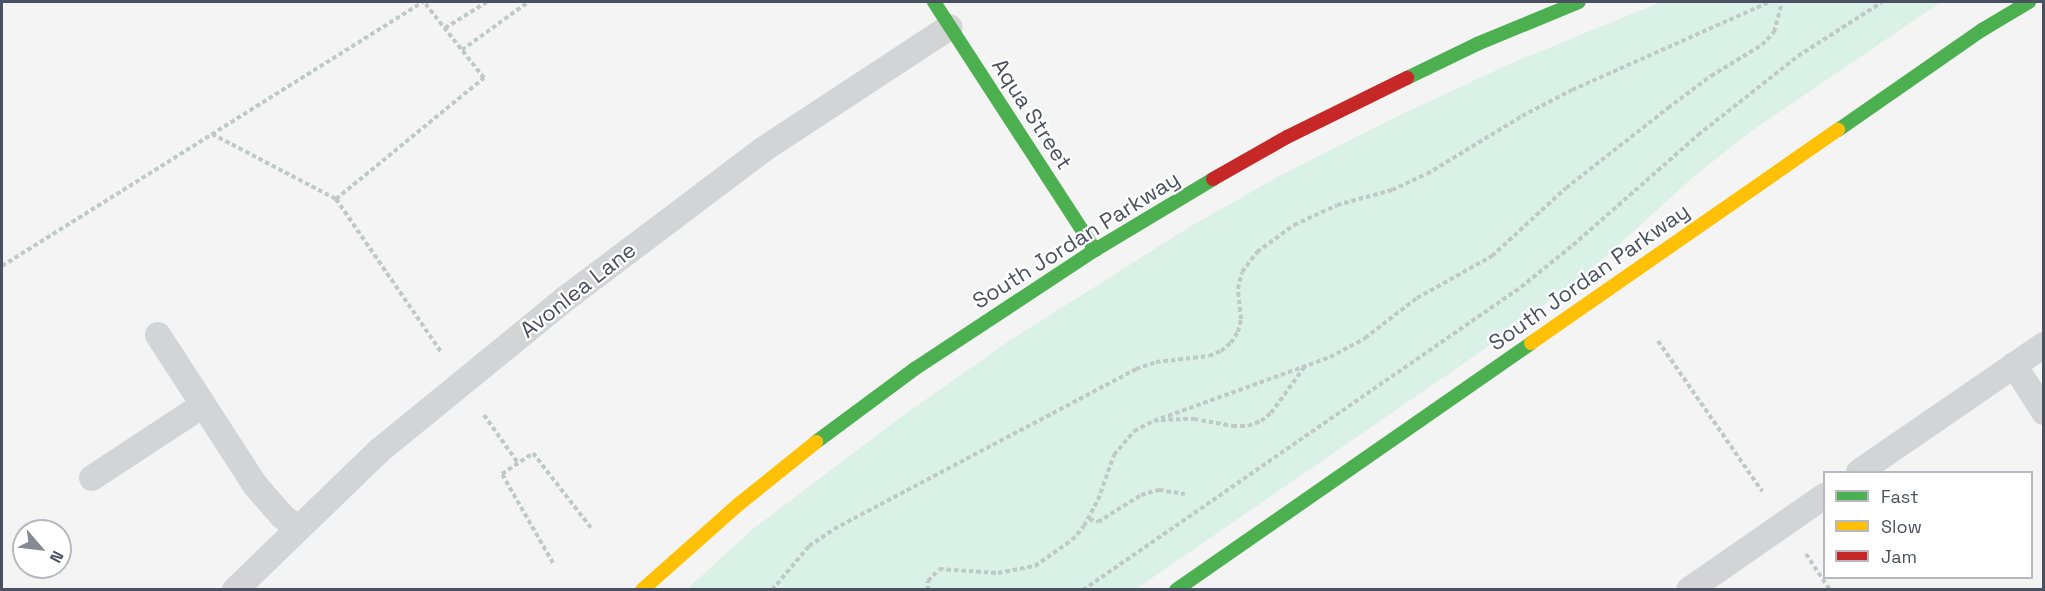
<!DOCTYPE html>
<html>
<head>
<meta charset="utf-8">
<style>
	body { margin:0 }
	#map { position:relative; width:2045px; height:591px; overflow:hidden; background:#f4f4f4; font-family:"Space Grotesk",sans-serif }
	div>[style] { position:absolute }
	.green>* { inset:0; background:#daf1e8 }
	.path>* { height:4px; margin-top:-2px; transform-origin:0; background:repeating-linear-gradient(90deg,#bec9c8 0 4.5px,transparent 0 7.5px) }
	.lane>* { height:26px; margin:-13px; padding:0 13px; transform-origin:13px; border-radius:13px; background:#d2d4d6 }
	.fast>* { height:14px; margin:-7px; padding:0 7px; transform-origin:7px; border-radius:7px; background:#4caf50 }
	.slow>* { height:14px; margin:-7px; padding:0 7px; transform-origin:7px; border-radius:7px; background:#ffc107 }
	.jam>* { height:14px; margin:-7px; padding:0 7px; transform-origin:7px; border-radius:7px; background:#c62828 }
	span { translate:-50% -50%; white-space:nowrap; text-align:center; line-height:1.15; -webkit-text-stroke:4.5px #fff; paint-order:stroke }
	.street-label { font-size:22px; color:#4a5160 }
	.frame { position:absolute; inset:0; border:3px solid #4a5160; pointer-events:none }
	.legend { position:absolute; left:1823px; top:471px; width:210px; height:108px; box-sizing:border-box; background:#fff; border:2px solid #b7b9bf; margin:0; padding:8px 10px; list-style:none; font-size:18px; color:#4a5160 }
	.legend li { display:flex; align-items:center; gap:12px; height:30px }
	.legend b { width:30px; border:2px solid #b7b9bf }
	.north { position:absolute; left:12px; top:519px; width:60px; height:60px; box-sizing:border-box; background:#fff; border:2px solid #b7b9bf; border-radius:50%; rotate:118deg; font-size:16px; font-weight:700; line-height:24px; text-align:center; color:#4a5160 }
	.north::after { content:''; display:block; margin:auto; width:21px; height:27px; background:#868a94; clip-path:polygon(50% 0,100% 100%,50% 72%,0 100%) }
</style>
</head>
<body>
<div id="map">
	<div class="green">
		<i style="clip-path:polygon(1661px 2px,1941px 2px,1750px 132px,1692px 178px,1602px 260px,1505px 335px,1136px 589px,687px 589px,753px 529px,901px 417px,1012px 339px,1191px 226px,1283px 174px,1398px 116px,1514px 62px)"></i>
	</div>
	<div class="path">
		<i style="left:445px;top:28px;width:49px;rotate:-31.8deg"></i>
		<i style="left:462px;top:50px;width:82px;rotate:-36deg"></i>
		<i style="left:212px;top:134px;width:140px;rotate:27.7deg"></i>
		<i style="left:336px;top:199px;width:186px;rotate:55.5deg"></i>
		<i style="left:336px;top:199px;width:191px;rotate:-39.3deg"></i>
		<i style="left:484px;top:78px;width:97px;rotate:-128.3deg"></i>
		<i style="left:2px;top:266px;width:497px;rotate:-32.1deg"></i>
		<i style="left:1658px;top:341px;width:183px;rotate:55.3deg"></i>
		<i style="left:484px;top:415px;width:59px;rotate:54.7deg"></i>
		<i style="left:1161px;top:420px;width:33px;rotate:-2deg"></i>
		<i style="left:1194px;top:419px;width:40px;rotate:10deg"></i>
		<i style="left:1233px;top:426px;width:15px"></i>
		<i style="left:1248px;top:426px;width:14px;rotate:-21deg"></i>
		<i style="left:1261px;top:421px;width:13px;rotate:-39deg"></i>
		<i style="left:1271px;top:413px;width:58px;rotate:-54.1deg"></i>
		<i style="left:1089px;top:519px;width:9px;rotate:18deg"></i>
		<i style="left:1098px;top:522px;width:51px;rotate:-32.1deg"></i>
		<i style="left:1141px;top:495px;width:19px;rotate:-16deg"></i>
		<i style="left:1159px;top:490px;width:26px;rotate:9deg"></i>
		<i style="left:1806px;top:554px;width:43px;rotate:56.3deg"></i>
		<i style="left:553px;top:563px;width:103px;rotate:-119.8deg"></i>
		<i style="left:502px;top:474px;width:37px;rotate:-34deg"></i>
		<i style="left:533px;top:453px;width:96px;rotate:52.2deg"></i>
		<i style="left:772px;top:590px;width:57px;rotate:-49.9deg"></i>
		<i style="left:809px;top:546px;width:30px;rotate:-34deg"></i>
		<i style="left:834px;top:529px;width:342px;rotate:-27.9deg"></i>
		<i style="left:1136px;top:369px;width:21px;rotate:-19deg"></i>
		<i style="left:1156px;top:362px;width:53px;rotate:-6.5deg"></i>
		<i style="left:1209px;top:356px;width:13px;rotate:-23deg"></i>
		<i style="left:1221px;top:351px;width:13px;rotate:-39deg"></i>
		<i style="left:1231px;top:343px;width:13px;rotate:-58deg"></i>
		<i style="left:1238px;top:332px;width:13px;rotate:-77deg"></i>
		<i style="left:1241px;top:319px;width:30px;rotate:-96deg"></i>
		<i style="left:1238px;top:289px;width:17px;rotate:-77deg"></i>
		<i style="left:1242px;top:272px;width:25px;rotate:-53deg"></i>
		<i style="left:1257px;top:252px;width:46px;rotate:-36.1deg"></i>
		<i style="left:1294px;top:225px;width:47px;rotate:-24.9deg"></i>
		<i style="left:1337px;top:205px;width:57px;rotate:-15.3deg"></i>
		<i style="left:1392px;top:190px;width:38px;rotate:-25deg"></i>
		<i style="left:1427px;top:174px;width:111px;rotate:-31.4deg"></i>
		<i style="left:1522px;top:116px;width:56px;rotate:-27.5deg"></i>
		<i style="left:1572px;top:90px;width:217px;rotate:-24deg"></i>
		<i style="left:928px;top:590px;width:9px;rotate:-90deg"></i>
		<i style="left:928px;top:581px;width:16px;rotate:-47deg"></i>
		<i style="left:939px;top:569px;width:59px;rotate:3.9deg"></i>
		<i style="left:998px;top:573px;width:38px;rotate:-11deg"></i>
		<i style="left:1035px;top:566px;width:45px;rotate:-35.1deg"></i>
		<i style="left:1072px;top:540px;width:18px;rotate:-49deg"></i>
		<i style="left:1084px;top:526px;width:30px;rotate:-62deg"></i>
		<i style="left:1098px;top:500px;width:48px;rotate:-70.4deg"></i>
		<i style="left:1114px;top:455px;width:31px;rotate:-50deg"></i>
		<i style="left:1134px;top:431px;width:22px;rotate:-27deg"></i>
		<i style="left:1154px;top:421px;width:187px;rotate:-20deg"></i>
		<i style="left:1330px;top:357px;width:40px;rotate:-28deg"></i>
		<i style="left:1365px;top:338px;width:66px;rotate:-37.6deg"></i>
		<i style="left:1417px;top:298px;width:86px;rotate:-29.2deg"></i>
		<i style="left:1492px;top:256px;width:100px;rotate:-42.6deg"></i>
		<i style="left:1566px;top:188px;width:130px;rotate:-38.1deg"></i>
		<i style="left:1668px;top:108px;width:54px;rotate:-36.7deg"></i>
		<i style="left:1711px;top:76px;width:60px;rotate:-31.3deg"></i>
		<i style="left:1762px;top:45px;width:18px;rotate:-47deg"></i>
		<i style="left:1774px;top:32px;width:31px;rotate:-75deg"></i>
		<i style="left:1083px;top:590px;width:533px;rotate:-34.67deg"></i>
		<i style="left:1521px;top:287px;width:67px;rotate:-38.9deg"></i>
		<i style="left:1573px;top:245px;width:167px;rotate:-41.3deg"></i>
		<i style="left:1698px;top:135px;width:127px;rotate:-38.3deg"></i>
		<i style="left:1798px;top:56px;width:100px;rotate:-32.7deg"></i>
	</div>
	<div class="lane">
		<i style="left:158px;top:335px;width:179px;rotate:57.1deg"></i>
		<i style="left:255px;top:485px;width:41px;rotate:48.9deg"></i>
		<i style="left:282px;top:516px;width:19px;rotate:39deg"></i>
		<i style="left:2014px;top:365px;width:56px;rotate:57.4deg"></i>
		<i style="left:1859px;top:472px;width:224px;rotate:-34.5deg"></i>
		<i style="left:92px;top:478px;width:133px;rotate:-33.3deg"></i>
		<i style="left:235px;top:590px;width:202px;rotate:-44deg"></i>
		<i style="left:380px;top:450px;width:239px;rotate:-39.2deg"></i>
		<i style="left:565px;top:299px;width:249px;rotate:-37deg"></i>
		<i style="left:764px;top:149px;width:222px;rotate:-33.3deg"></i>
		<i style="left:1689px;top:590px;width:165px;rotate:-34.8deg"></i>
	</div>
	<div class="fast">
		<i style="left:934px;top:2px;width:296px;rotate:57deg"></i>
		<i style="left:1407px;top:78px;width:78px;rotate:-25.9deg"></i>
		<i style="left:1477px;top:44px;width:110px;rotate:-22.4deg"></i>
		<i style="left:1838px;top:130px;width:175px;rotate:-34.8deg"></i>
		<i style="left:1982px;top:30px;width:55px;rotate:-30.8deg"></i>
		<i style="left:816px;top:442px;width:124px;rotate:-36.5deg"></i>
		<i style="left:916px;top:368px;width:214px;rotate:-33.4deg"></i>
		<i style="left:1095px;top:250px;width:138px;rotate:-31deg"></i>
		<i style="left:1176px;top:590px;width:432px;rotate:-34.8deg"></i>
	</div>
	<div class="slow">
		<i style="left:1531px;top:343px;width:374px;rotate:-34.8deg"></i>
		<i style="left:642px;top:590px;width:130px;rotate:-41.6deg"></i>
		<i style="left:739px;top:504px;width:99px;rotate:-38.8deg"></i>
	</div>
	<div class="jam">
		<i style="left:1213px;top:179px;width:85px;rotate:-29.6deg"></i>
		<i style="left:1287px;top:137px;width:134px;rotate:-26.2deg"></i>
	</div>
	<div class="street-label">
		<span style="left:1032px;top:114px;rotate:57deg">Aqua Street</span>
		<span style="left:1076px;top:240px;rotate:-32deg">South Jordan Parkway</span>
		<span style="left:1589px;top:277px;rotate:-35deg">South Jordan Parkway</span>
		<span style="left:578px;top:290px;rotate:-38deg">Avonlea Lane</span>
	</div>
	<div class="frame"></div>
	<ul class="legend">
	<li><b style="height:8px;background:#4caf50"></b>Fast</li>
	<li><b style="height:8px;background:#ffc107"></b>Slow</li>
	<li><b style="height:8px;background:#c62828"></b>Jam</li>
	</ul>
	<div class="north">N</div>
</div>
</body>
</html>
